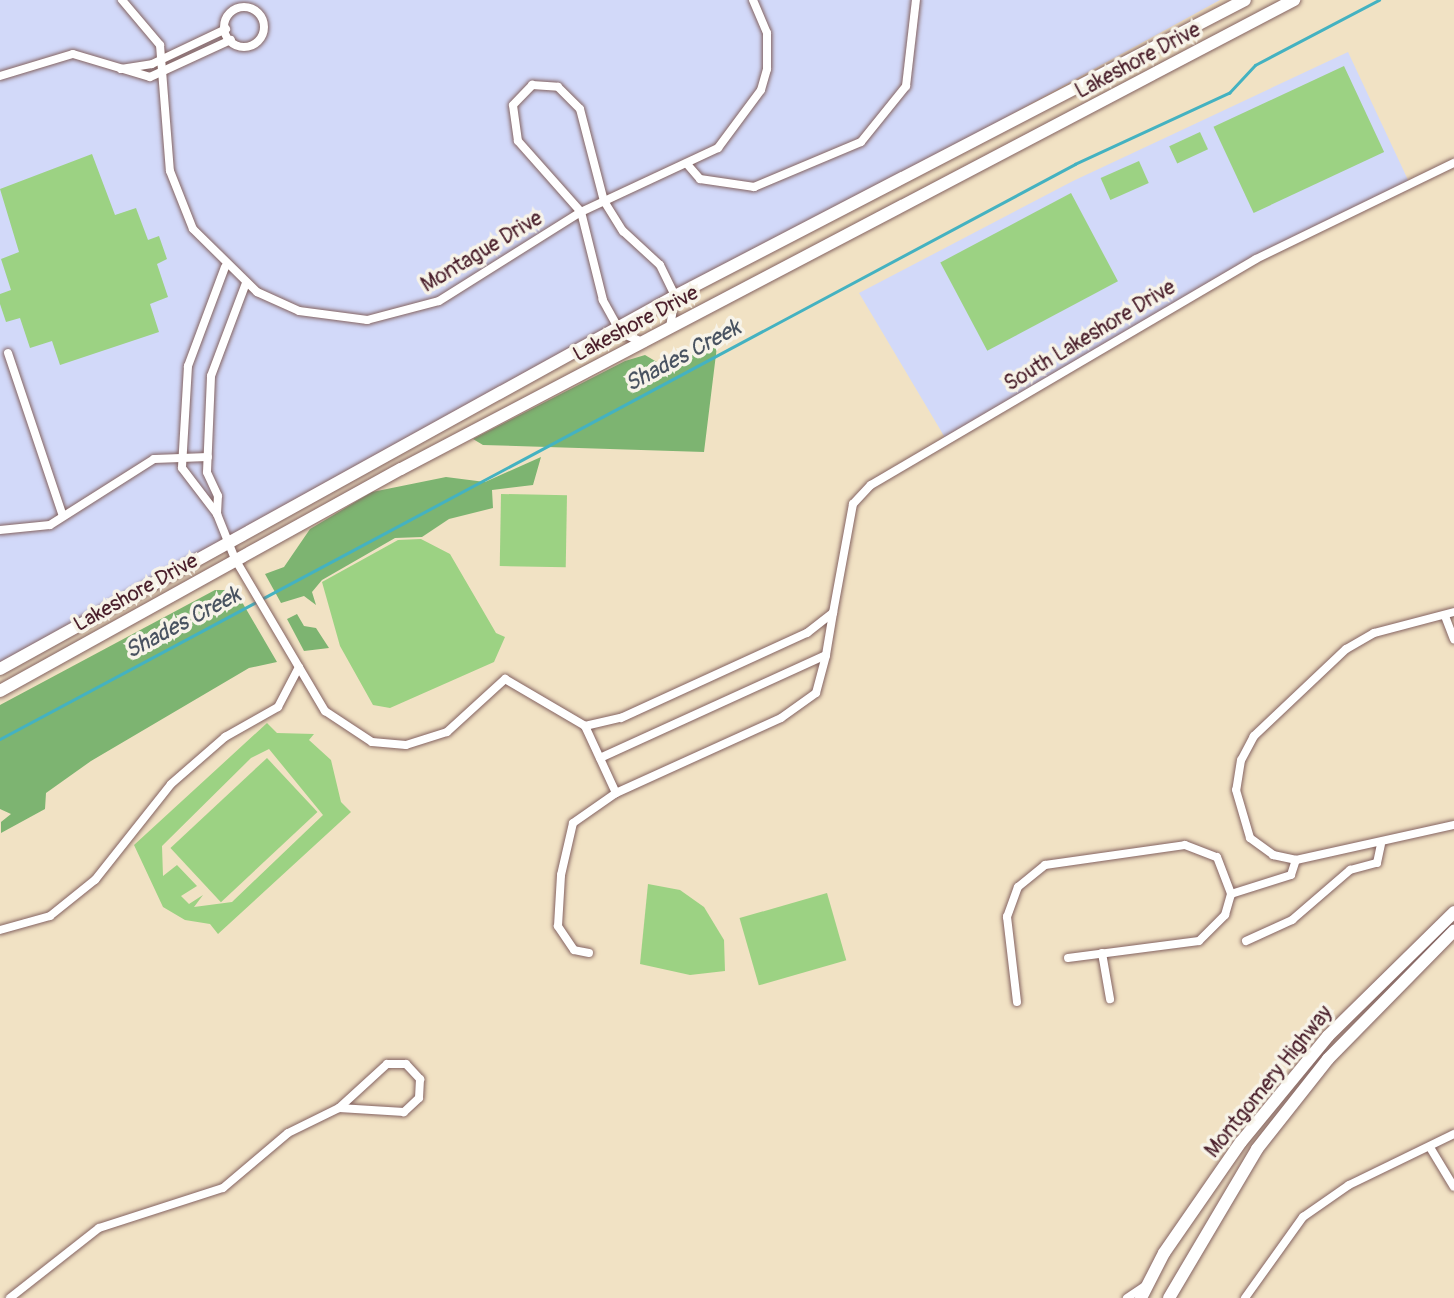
<!DOCTYPE html>
<html>
<head>
<meta charset="utf-8">
<style>
	body { margin:0 }
	#map { position:relative; width:1454px; height:1298px; overflow:hidden; background:#f1e2c4; font-family:Pangolin,sans-serif }
	div>[style] { position:absolute }
	.built>* { inset:0; background:#d2d9f9 }
	.green>* { inset:0; background:#9cd283; transform-origin:0 0 }
	.forest>* { inset:0; background:#7db471 }
	.stream>* { height:2.5px; margin:-1.25px; padding:0 1.25px; transform-origin:1.25px; border-radius:1.25px; background:#44b2c1 }
	.roads { filter:drop-shadow(0 0 2px #846361) drop-shadow(0 0 2px #846361) }
	.street>* { height:8px; margin:-4px; padding:0 4px; transform-origin:4px; border-radius:4px; background:#fff }
	.street>.ring { margin:-4px; padding:0; box-sizing:content-box; background:none; border:8px solid #fff; border-radius:50% }
	.secondary>* { height:12px; margin:-6px; padding:0 6px; transform-origin:6px; border-radius:6px; background:#fff }
	.primary>* { height:12px; margin:-6px; padding:0 6px; transform-origin:6px; border-radius:6px; background:#fff }
	span { translate:-50% -50%; white-space:nowrap; text-align:center; line-height:1.15; -webkit-text-stroke:7px #f7f3e8; paint-order:stroke }
	.street-label { font-size:21px; color:#4a1f2b }
	.water-label { font-size:23px; color:#485260; font-style:italic }
</style>
</head>
<body>
<div id="map">
	<div class="built">
		<i style="clip-path:polygon(0 0,1220px 0,0 669px)"></i>
		<i style="clip-path:polygon(1348px 52px,1409px 182px,1287px 243px,947px 441px,859px 293px,1073px 181px)"></i>
	</div>
	<div class="green">
		<i style="left:1344px;top:66px;width:95px;height:144px;rotate:65deg"></i>
		<i style="left:1200px;top:132px;width:19px;height:34px;rotate:65deg"></i>
		<i style="clip-path:polygon(92px 154px,115px 215px,136px 208px,148px 240px,159px 236px,167px 259px,157px 264px,168px 297px,150px 304px,159px 332px,60px 365px,52px 341px,30px 348px,20px 318px,6px 322px,0 304px,0 294px,11px 290px,1px 259px,19px 252px,0 189px)"></i>
		<i style="left:1139px;top:161px;width:24px;height:42px;rotate:66deg"></i>
		<i style="left:1071px;top:193px;width:100px;height:148px;rotate:62deg"></i>
		<i style="left:501px;top:494px;width:66px;height:72px;rotate:1deg"></i>
		<i style="clip-path:polygon(421px 539px,450px 554px,496px 633px,505px 637px,494px 662px,390px 708px,373px 705px,340px 646px,322px 582px,398px 540px)"></i>
		<i style="clip-path:polygon(evenodd,267px 723px,277px 733px,314px 734px,309px 740px,331px 760px,341px 802px,351px 812px,218px 934px,210px 924px,185px 920px,163px 907px,134px 845px,267px 723px,269px 749px,323px 815px,232px 902px,194px 907px,203px 895px,189px 904px,181px 896px,197px 886px,177px 865px,163px 876px,162px 846px,251px 758px,269px 749px)"></i>
		<i style="left:267px;top:758px;width:74px;height:132px;rotate:47deg"></i>
		<i style="clip-path:polygon(648px 884px,680px 890px,704px 907px,724px 940px,725px 971px,690px 975px,640px 964px)"></i>
		<i style="left:827px;top:893px;width:70px;height:91px;rotate:74deg"></i>
	</div>
	<div class="forest">
		<i style="clip-path:polygon(718px 338px,704px 452px,483px 445px,473px 439px,625px 361px,645px 355px,667px 368px)"></i>
		<i style="clip-path:polygon(541px 457px,533px 485px,492px 490px,493px 508px,449px 519px,422px 537px,395px 538px,322px 580px,312px 592px,316px 605px,304px 596px,281px 603px,265px 574px,284px 567px,310px 529px,372px 492px,446px 477px,485px 482px)"></i>
		<i style="clip-path:polygon(215px 590px,235px 590px,277px 662px,249px 668px,91px 761px,46px 793px,45px 809px,1px 833px,1px 822px,11px 814px,0 809px,0 705px)"></i>
		<i style="clip-path:polygon(297px 614px,304px 626px,316px 628px,329px 648px,304px 651px,287px 619px)"></i>
	</div>
	<div class="stream">
		<i style="left:0;top:739px;width:1219px;rotate:-28.14deg"></i>
		<i style="left:1075px;top:164px;width:170px;rotate:-24.8deg"></i>
		<i style="left:1229px;top:93px;width:38px;rotate:-47deg"></i>
		<i style="left:1255px;top:65px;width:140px;rotate:-27.7deg"></i>
	</div>
	<div class="roads">
		<div class="street">
			<i style="left:122px;top:0;width:59px;rotate:49.8deg"></i>
			<i style="left:160px;top:45px;width:126px;rotate:85.5deg"></i>
			<i style="left:170px;top:171px;width:62px;rotate:68.4deg"></i>
			<i style="left:193px;top:229px;width:90px;rotate:44.5deg"></i>
			<i style="left:257px;top:292px;width:46px;rotate:24.3deg"></i>
			<i style="left:299px;top:311px;width:69px;rotate:7.5deg"></i>
			<i style="left:367px;top:320px;width:74px;rotate:-14.8deg"></i>
			<i style="left:439px;top:301px;width:168px;rotate:-32.1deg"></i>
			<i style="left:581px;top:212px;width:151px;rotate:-25deg"></i>
			<i style="left:718px;top:148px;width:72px;rotate:-53.4deg"></i>
			<i style="left:761px;top:90px;width:22px;rotate:-74deg"></i>
			<i style="left:767px;top:69px;width:36px;rotate:-90deg"></i>
			<i style="left:767px;top:33px;width:36px;rotate:-113deg"></i>
			<i class="ring" style="left:224px;top:7px;width:32px;height:32px"></i>
			<i style="left:121px;top:69px;width:31px;rotate:-9deg"></i>
			<i style="left:152px;top:64px;width:82px;rotate:-25.3deg"></i>
			<i style="left:0;top:76px;width:76px;rotate:-16.8deg"></i>
			<i style="left:73px;top:54px;width:80px;rotate:16.6deg"></i>
			<i style="left:150px;top:77px;width:89px;rotate:-24.6deg"></i>
			<i style="left:687px;top:164px;width:20px;rotate:49deg"></i>
			<i style="left:700px;top:179px;width:55px;rotate:8.4deg"></i>
			<i style="left:754px;top:187px;width:116px;rotate:-22.8deg"></i>
			<i style="left:861px;top:142px;width:72px;rotate:-51.2deg"></i>
			<i style="left:906px;top:86px;width:87px;rotate:-83.4deg"></i>
			<i style="left:225px;top:267px;width:106px;rotate:110.5deg"></i>
			<i style="left:188px;top:366px;width:102px;rotate:93.4deg"></i>
			<i style="left:182px;top:468px;width:58px;rotate:52.7deg"></i>
			<i style="left:217px;top:514px;width:48px;rotate:68.2deg"></i>
			<i style="left:235px;top:559px;width:177px;rotate:59.4deg"></i>
			<i style="left:325px;top:711px;width:56px;rotate:33.4deg"></i>
			<i style="left:372px;top:742px;width:34px;rotate:5deg"></i>
			<i style="left:406px;top:745px;width:43px;rotate:-17.6deg"></i>
			<i style="left:447px;top:732px;width:79px;rotate:-42.4deg"></i>
			<i style="left:505px;top:679px;width:93px;rotate:30.4deg"></i>
			<i style="left:585px;top:726px;width:37px;rotate:-13deg"></i>
			<i style="left:621px;top:718px;width:205px;rotate:-24.6deg"></i>
			<i style="left:807px;top:633px;width:33px;rotate:-38deg"></i>
			<i style="left:833px;top:613px;width:111px;rotate:-79.6deg"></i>
			<i style="left:853px;top:504px;width:26px;rotate:-47deg"></i>
			<i style="left:871px;top:485px;width:446px;rotate:-30.4deg"></i>
			<i style="left:1256px;top:259px;width:220px;rotate:-25.9deg"></i>
			<i style="left:640px;top:341px;width:21px;rotate:-157deg"></i>
			<i style="left:621px;top:333px;width:38px;rotate:-119deg"></i>
			<i style="left:603px;top:300px;width:91px;rotate:-104deg"></i>
			<i style="left:581px;top:212px;width:95px;rotate:-131.6deg"></i>
			<i style="left:518px;top:141px;width:36px;rotate:-98deg"></i>
			<i style="left:513px;top:105px;width:28px;rotate:-46deg"></i>
			<i style="left:532px;top:85px;width:26px;rotate:4deg"></i>
			<i style="left:558px;top:87px;width:31px;rotate:45deg"></i>
			<i style="left:580px;top:109px;width:95px;rotate:75.4deg"></i>
			<i style="left:604px;top:201px;width:36px;rotate:58deg"></i>
			<i style="left:623px;top:231px;width:50px;rotate:42.6deg"></i>
			<i style="left:660px;top:265px;width:34px;rotate:64deg"></i>
			<i style="left:675px;top:296px;width:31px;rotate:99deg"></i>
			<i style="left:8px;top:353px;width:172px;rotate:71.4deg"></i>
			<i style="left:217px;top:514px;width:18px;rotate:-87deg"></i>
			<i style="left:218px;top:496px;width:26px;rotate:-115deg"></i>
			<i style="left:207px;top:472px;width:96px;rotate:-87.6deg"></i>
			<i style="left:211px;top:376px;width:99px;rotate:-69.4deg"></i>
			<i style="left:0;top:530px;width:50px;rotate:-5.7deg"></i>
			<i style="left:50px;top:525px;width:123px;rotate:-32.4deg"></i>
			<i style="left:154px;top:459px;width:54px;rotate:-2.1deg"></i>
			<i style="left:1454px;top:612px;width:83px;rotate:165.3deg"></i>
			<i style="left:1374px;top:633px;width:32px;rotate:150deg"></i>
			<i style="left:1346px;top:649px;width:127px;rotate:136.6deg"></i>
			<i style="left:1254px;top:736px;width:27px;rotate:118deg"></i>
			<i style="left:1241px;top:760px;width:30px;rotate:99deg"></i>
			<i style="left:1236px;top:790px;width:50px;rotate:73.7deg"></i>
			<i style="left:1250px;top:838px;width:29px;rotate:36deg"></i>
			<i style="left:1273px;top:855px;width:24px;rotate:12deg"></i>
			<i style="left:1296px;top:860px;width:162px;rotate:-12.5deg"></i>
			<i style="left:1445px;top:616px;width:25px;rotate:69deg"></i>
			<i style="left:585px;top:726px;width:74px;rotate:65.2deg"></i>
			<i style="left:616px;top:793px;width:181px;rotate:-24.4deg"></i>
			<i style="left:781px;top:718px;width:43px;rotate:-35.5deg"></i>
			<i style="left:816px;top:693px;width:39px;rotate:-75deg"></i>
			<i style="left:600px;top:758px;width:248px;rotate:-24.5deg"></i>
			<i style="left:826px;top:655px;width:43px;rotate:-80.5deg"></i>
			<i style="left:0;top:930px;width:52px;rotate:-15.6deg"></i>
			<i style="left:50px;top:916px;width:58px;rotate:-38.7deg"></i>
			<i style="left:95px;top:880px;width:122px;rotate:-51.6deg"></i>
			<i style="left:171px;top:784px;width:72px;rotate:-41deg"></i>
			<i style="left:225px;top:737px;width:61px;rotate:-29.5deg"></i>
			<i style="left:278px;top:707px;width:45px;rotate:-62.3deg"></i>
			<i style="left:1246px;top:941px;width:51px;rotate:-24.5deg"></i>
			<i style="left:1292px;top:920px;width:77px;rotate:-40.8deg"></i>
			<i style="left:1350px;top:870px;width:28px;rotate:-15deg"></i>
			<i style="left:1377px;top:863px;width:19px;rotate:-78deg"></i>
			<i style="left:589px;top:953px;width:15px;rotate:-169deg"></i>
			<i style="left:574px;top:950px;width:29px;rotate:-124deg"></i>
			<i style="left:558px;top:926px;width:51px;rotate:-86.6deg"></i>
			<i style="left:561px;top:875px;width:53px;rotate:-77deg"></i>
			<i style="left:573px;top:823px;width:52px;rotate:-34.9deg"></i>
			<i style="left:1102px;top:953px;width:47px;rotate:80.1deg"></i>
			<i style="left:1068px;top:958px;width:132px;rotate:-7.4deg"></i>
			<i style="left:1199px;top:941px;width:37px;rotate:-45deg"></i>
			<i style="left:1225px;top:915px;width:22px;rotate:-74deg"></i>
			<i style="left:1231px;top:894px;width:63px;rotate:-17.6deg"></i>
			<i style="left:1291px;top:875px;width:16px;rotate:-72deg"></i>
			<i style="left:1017px;top:1002px;width:86px;rotate:-96.7deg"></i>
			<i style="left:1007px;top:917px;width:32px;rotate:-70deg"></i>
			<i style="left:1018px;top:887px;width:35px;rotate:-39deg"></i>
			<i style="left:1045px;top:865px;width:141px;rotate:-8.1deg"></i>
			<i style="left:1185px;top:845px;width:34px;rotate:21deg"></i>
			<i style="left:1217px;top:857px;width:40px;rotate:69deg"></i>
			<i style="left:1431px;top:1149px;width:44px;rotate:58.8deg"></i>
			<i style="left:10px;top:1298px;width:113px;rotate:-38.2deg"></i>
			<i style="left:99px;top:1228px;width:130px;rotate:-17.9deg"></i>
			<i style="left:223px;top:1188px;width:85px;rotate:-40.2deg"></i>
			<i style="left:288px;top:1133px;width:57px;rotate:-26.1deg"></i>
			<i style="left:339px;top:1108px;width:65px;rotate:-42.5deg"></i>
			<i style="left:387px;top:1064px;width:19px"></i>
			<i style="left:406px;top:1064px;width:21px;rotate:47deg"></i>
			<i style="left:420px;top:1079px;width:19px;rotate:93deg"></i>
			<i style="left:419px;top:1098px;width:21px;rotate:137deg"></i>
			<i style="left:404px;top:1112px;width:65px;rotate:-176.5deg"></i>
			<i style="left:1127px;top:1298px;width:22px;rotate:-34deg"></i>
			<i style="left:1245px;top:1298px;width:100px;rotate:-54.4deg"></i>
			<i style="left:1303px;top:1217px;width:56px;rotate:-34.8deg"></i>
			<i style="left:1349px;top:1185px;width:117px;rotate:-25.9deg"></i>
		</div>
		<div class="secondary">
			<i style="left:0;top:669px;width:771px;rotate:-28.92deg"></i>
			<i style="left:675px;top:296px;width:642px;rotate:-27.44deg"></i>
			<i style="left:0;top:691px;width:458px;rotate:-29deg"></i>
			<i style="left:401px;top:469px;width:1009px;rotate:-27.71deg"></i>
		</div>
		<div class="primary">
			<i style="left:1141px;top:1298px;width:51px;rotate:-62.9deg"></i>
			<i style="left:1164px;top:1253px;width:135px;rotate:-55.3deg"></i>
			<i style="left:1241px;top:1142px;width:137px;rotate:-50.6deg"></i>
			<i style="left:1328px;top:1036px;width:177px;rotate:-44.5deg"></i>
			<i style="left:1169px;top:1298px;width:173px;rotate:-59.4deg"></i>
			<i style="left:1257px;top:1149px;width:115px;rotate:-51.7deg"></i>
			<i style="left:1328px;top:1059px;width:180px;rotate:-45.5deg"></i>
		</div>
	</div>
	<div class="street-label">
		<span style="left:1138px;top:61px;rotate:-28deg">Lakeshore Drive</span>
		<span style="left:482px;top:252px;rotate:-31deg">Montague Drive</span>
		<span style="left:636px;top:324px;rotate:-28deg">Lakeshore Drive</span>
		<span style="left:1090px;top:336px;rotate:-31deg">South Lakeshore Drive</span>
		<span style="left:136px;top:593px;rotate:-29deg">Lakeshore Drive</span>
		<span style="left:1269px;top:1082px;rotate:-51deg">Montgomery Highway</span>
	</div>
	<div class="water-label">
		<span style="left:683px;top:356px;rotate:-28deg">Shades Creek</span>
		<span style="left:183px;top:623px;rotate:-28deg">Shades Creek</span>
	</div>
</div>
</body>
</html>
